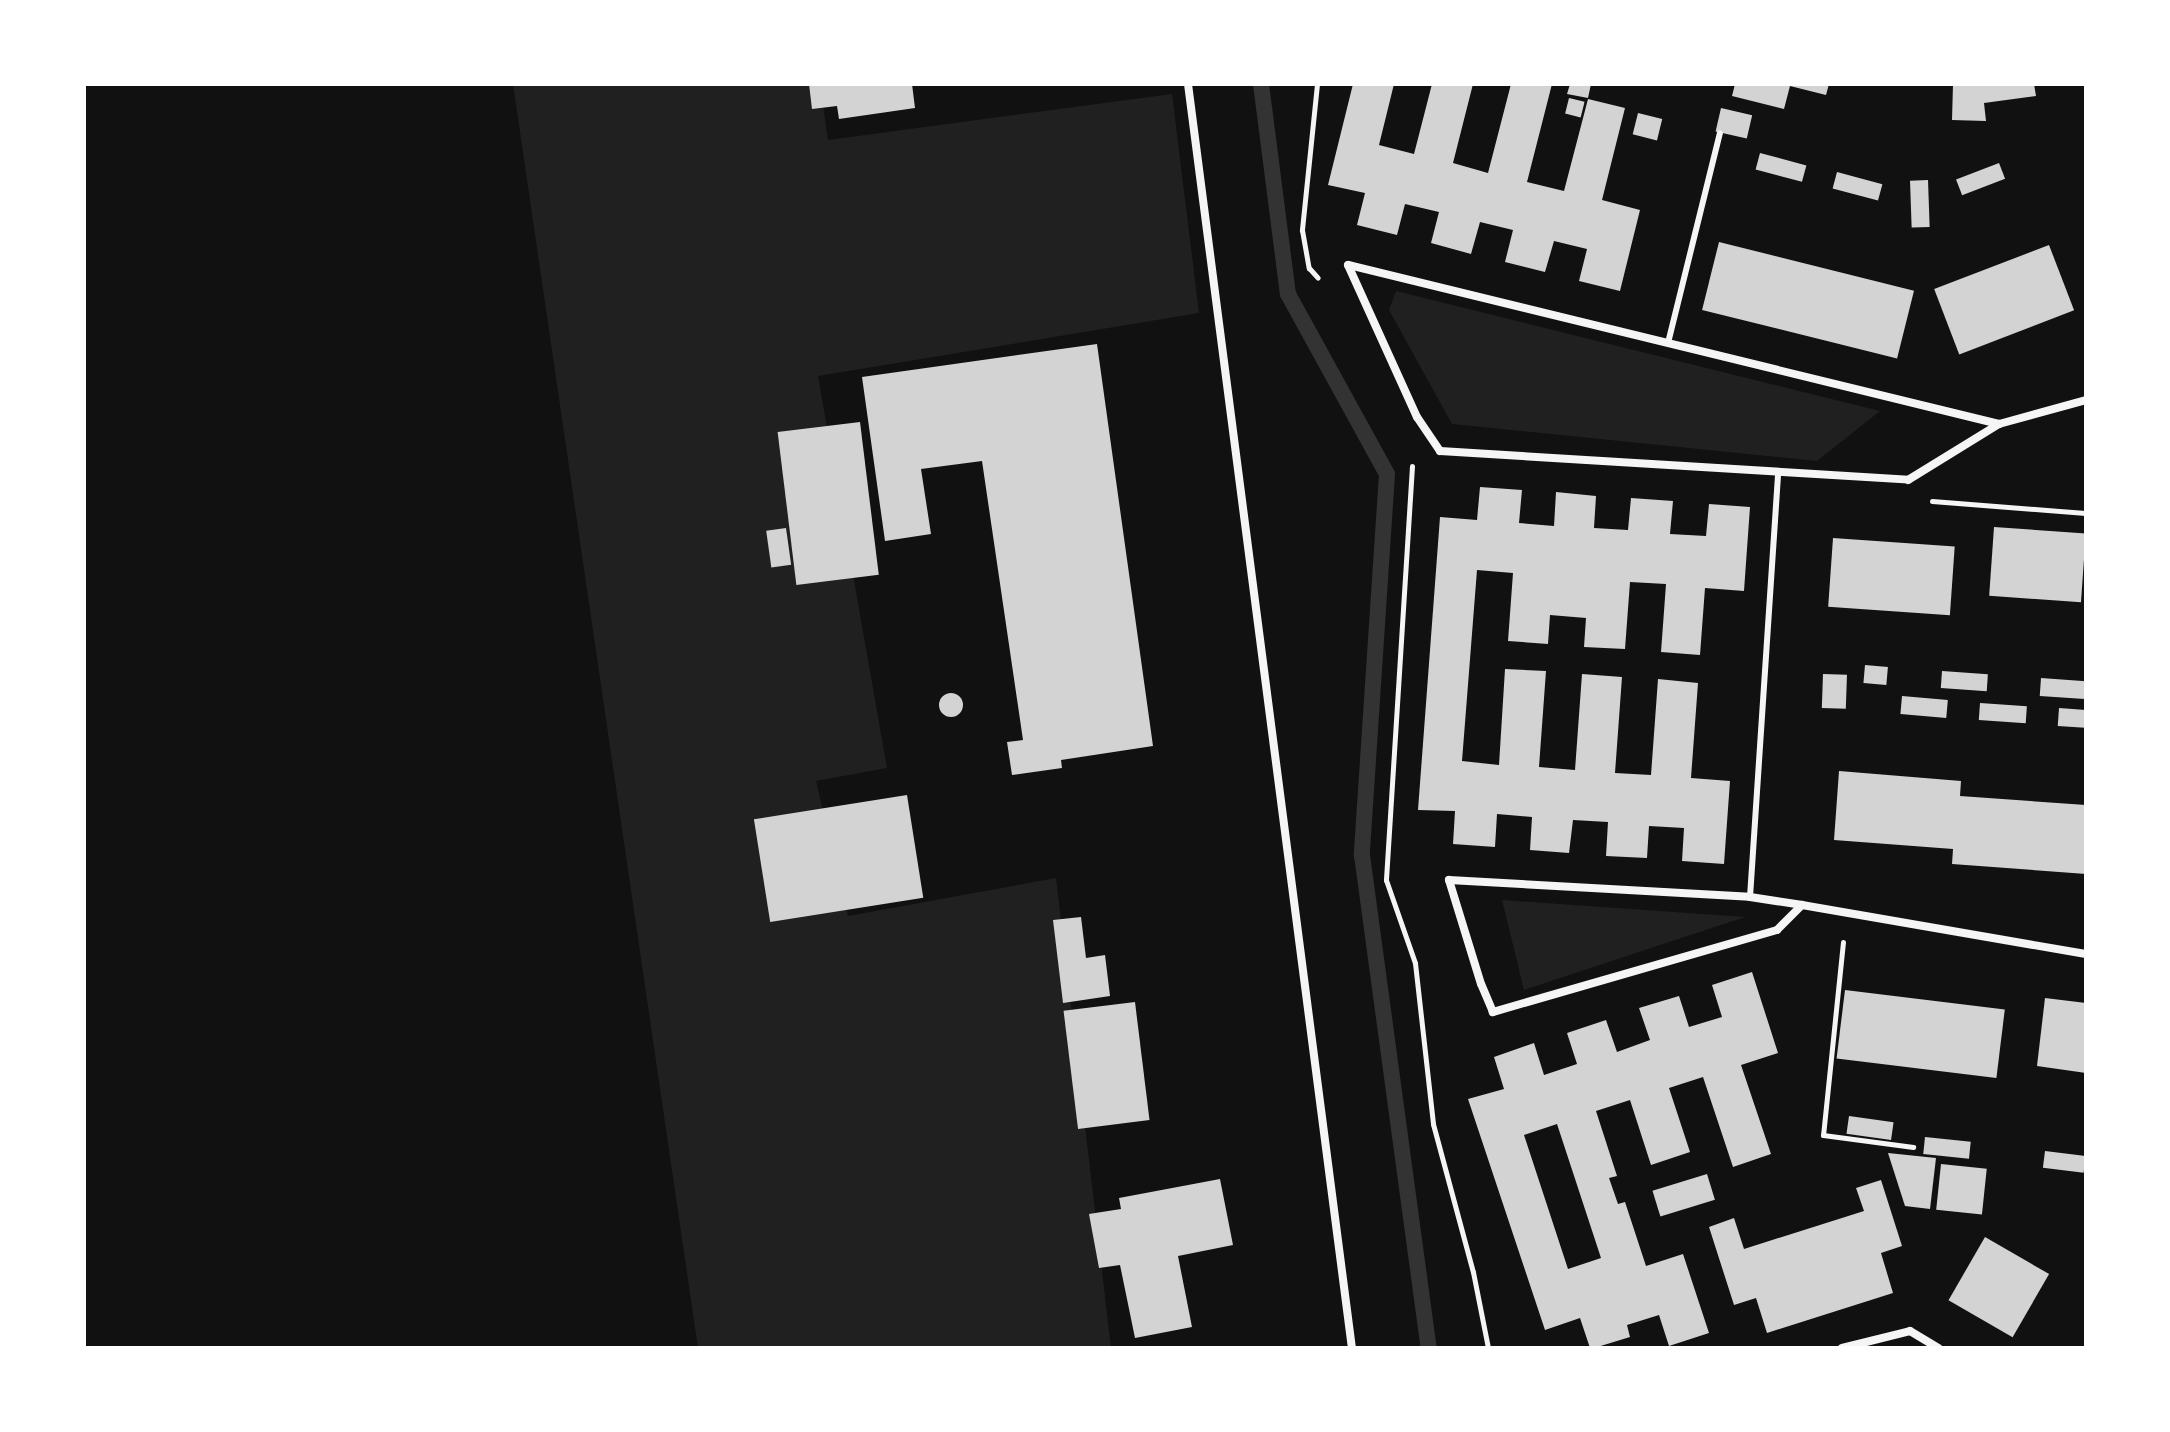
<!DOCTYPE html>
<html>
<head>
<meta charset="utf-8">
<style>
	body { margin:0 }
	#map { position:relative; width:2170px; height:1432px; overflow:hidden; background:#111; font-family:"DejaVu Sans",sans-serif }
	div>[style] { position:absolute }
	.green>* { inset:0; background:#202020 }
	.stream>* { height:16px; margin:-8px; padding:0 8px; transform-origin:8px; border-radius:8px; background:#333 }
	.building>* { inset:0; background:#d3d3d3; transform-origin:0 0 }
	.round { border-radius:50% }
	.path>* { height:5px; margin:-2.5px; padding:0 2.5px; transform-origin:2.5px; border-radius:2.5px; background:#f5f5f5 }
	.service>* { height:6px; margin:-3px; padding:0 3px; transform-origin:3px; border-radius:3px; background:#f5f5f5 }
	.minor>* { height:8px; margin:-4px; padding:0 4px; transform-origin:4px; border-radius:4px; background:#f5f5f5 }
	span { translate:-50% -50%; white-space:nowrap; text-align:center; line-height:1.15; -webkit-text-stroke:6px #fff; paint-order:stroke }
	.frame { position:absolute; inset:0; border:86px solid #fff; pointer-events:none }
</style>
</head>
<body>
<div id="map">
	<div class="green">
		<i style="clip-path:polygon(513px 84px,820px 84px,828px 140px,1172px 94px,1199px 313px,818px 376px,887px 768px,816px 781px,848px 916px,1056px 878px,1111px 1348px,698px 1348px)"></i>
		<i style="clip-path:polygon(1396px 291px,1880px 411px,1817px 461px,1452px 424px,1389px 310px)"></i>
		<i style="clip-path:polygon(1502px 900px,1745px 917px,1524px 990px)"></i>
	</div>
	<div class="stream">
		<i style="left:1261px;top:84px;width:212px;rotate:82.7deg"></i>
		<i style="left:1288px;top:294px;width:205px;rotate:61.2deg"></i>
		<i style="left:1387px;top:474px;width:382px;rotate:93.8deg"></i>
		<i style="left:1362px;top:855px;width:498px;rotate:82.3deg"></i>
	</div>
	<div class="building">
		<i style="clip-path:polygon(809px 84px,912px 84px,915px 108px,839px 119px,837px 106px,812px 109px)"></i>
		<i style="clip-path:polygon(1353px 84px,1394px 84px,1379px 145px,1414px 154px,1432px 84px,1473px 84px,1453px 163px,1488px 173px,1511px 84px,1552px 84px,1527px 182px,1564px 191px,1588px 99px,1625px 108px,1602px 200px,1640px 210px,1620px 291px,1579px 281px,1587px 249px,1554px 241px,1545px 272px,1505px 262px,1513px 230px,1480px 222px,1471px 254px,1431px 243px,1439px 212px,1405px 204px,1397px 235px,1357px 225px,1365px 193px,1328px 185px)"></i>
		<i style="clip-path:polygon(1570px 84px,1591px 84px,1588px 98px,1567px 94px)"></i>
		<i style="clip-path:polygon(1735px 84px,1829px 84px,1826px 95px,1790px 86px,1784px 109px,1732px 96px)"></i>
		<i style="clip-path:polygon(1953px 84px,2034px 84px,2036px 96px,1984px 103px,1986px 121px,1952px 120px)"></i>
		<i style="left:1569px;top:98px;width:16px;height:16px;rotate:14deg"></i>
		<i style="left:1721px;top:108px;width:32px;height:24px;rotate:13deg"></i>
		<i style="left:1638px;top:113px;width:25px;height:22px;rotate:14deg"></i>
		<i style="left:1760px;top:153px;width:48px;height:17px;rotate:15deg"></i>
		<i style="left:1999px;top:163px;width:17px;height:46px;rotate:69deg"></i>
		<i style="left:1837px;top:172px;width:47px;height:17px;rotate:15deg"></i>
		<i style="left:1928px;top:180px;width:47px;height:18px;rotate:88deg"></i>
		<i style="left:1719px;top:242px;width:201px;height:70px;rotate:14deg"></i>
		<i style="left:2049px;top:245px;width:70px;height:123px;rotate:69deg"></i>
		<i style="clip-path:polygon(1097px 344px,1153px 746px,1061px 760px,1062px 768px,1012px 775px,1007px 742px,1023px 740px,982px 461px,921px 469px,931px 534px,885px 541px,862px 377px)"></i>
		<i style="left:860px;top:422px;width:154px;height:83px;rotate:83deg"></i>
		<i style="clip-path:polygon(1480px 487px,1522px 490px,1519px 523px,1554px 526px,1556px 492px,1596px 496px,1594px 528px,1628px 530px,1631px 498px,1673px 501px,1670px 534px,1706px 536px,1709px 504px,1750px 507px,1744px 591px,1705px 588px,1700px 655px,1661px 652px,1666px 584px,1630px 582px,1625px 649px,1584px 647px,1586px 618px,1550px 615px,1548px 644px,1508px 641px,1513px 573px,1477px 570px,1462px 761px,1499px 765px,1505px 669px,1546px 671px,1539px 767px,1575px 770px,1582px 674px,1622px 677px,1615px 773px,1651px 775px,1658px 679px,1698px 683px,1691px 778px,1730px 781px,1724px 864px,1682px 861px,1684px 828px,1649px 826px,1647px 858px,1606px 856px,1608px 822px,1573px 820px,1569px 853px,1530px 850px,1532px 817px,1497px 814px,1495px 847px,1453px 844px,1455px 811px,1418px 810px,1440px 517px,1477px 520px)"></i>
		<i style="left:1994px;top:527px;width:92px;height:69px;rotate:4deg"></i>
		<i style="left:786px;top:528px;width:37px;height:20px;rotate:82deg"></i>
		<i style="left:1833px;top:538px;width:122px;height:69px;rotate:4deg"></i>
		<i style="left:1865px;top:665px;width:23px;height:18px;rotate:5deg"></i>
		<i style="left:1942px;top:671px;width:46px;height:17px;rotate:4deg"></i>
		<i style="left:1823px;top:674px;width:24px;height:34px;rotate:2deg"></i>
		<i style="left:2041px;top:678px;width:45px;height:18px;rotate:4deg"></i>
		<i class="round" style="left:939px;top:693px;width:24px;height:24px"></i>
		<i style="left:1902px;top:696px;width:46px;height:18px;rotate:5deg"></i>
		<i style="left:1980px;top:703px;width:47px;height:17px;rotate:4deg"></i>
		<i style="left:2059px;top:708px;width:27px;height:18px;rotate:4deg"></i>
		<i style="clip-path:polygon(1839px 771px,1961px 781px,1960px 796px,2086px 805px,2086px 874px,1952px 864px,1953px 849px,1834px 840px)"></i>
		<i style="left:907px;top:795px;width:104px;height:155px;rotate:81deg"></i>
		<i style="clip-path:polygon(1081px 917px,1086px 958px,1105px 955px,1110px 996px,1063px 1003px,1053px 920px)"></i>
		<i style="clip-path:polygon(evenodd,1752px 972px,1778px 1053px,1741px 1065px,1771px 1154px,1733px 1167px,1703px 1077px,1669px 1088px,1690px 1152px,1651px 1165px,1630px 1100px,1596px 1111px,1617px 1176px,1609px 1178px,1618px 1204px,1625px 1202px,1646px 1266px,1683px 1254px,1709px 1333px,1669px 1346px,1659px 1315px,1627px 1325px,1630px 1337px,1594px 1348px,1590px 1348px,1580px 1318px,1545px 1330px,1468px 1099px,1504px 1089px,1494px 1057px,1534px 1043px,1544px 1075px,1577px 1064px,1567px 1033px,1606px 1020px,1617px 1052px,1650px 1040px,1639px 1008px,1679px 996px,1689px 1027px,1722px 1017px,1712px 985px,1752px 972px,1557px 1124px,1601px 1258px,1568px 1269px,1524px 1135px,1557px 1124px)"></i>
		<i style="left:1845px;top:990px;width:161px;height:69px;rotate:7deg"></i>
		<i style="clip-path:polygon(2045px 998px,2086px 1003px,2086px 1073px,2037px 1066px)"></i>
		<i style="left:1135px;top:1002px;width:119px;height:72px;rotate:83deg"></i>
		<i style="left:1849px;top:1116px;width:45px;height:18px;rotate:8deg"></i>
		<i style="left:1925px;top:1137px;width:46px;height:17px;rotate:6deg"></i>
		<i style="left:2045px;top:1151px;width:41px;height:17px;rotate:7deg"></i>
		<i style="clip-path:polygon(1888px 1153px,1936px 1158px,1930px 1209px,1905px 1206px)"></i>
		<i style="left:1941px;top:1164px;width:46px;height:46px;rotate:6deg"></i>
		<i style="left:1707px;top:1174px;width:27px;height:57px;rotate:73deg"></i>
		<i style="clip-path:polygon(1220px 1179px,1233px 1245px,1178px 1256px,1192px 1327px,1135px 1338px,1120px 1265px,1099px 1268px,1089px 1214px,1121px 1209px,1119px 1198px)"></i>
		<i style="clip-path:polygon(1881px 1180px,1902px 1246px,1881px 1253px,1893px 1293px,1767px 1333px,1756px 1298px,1734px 1305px,1709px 1227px,1734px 1218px,1744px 1249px,1864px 1211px,1856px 1188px)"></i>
		<i style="left:1985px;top:1237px;width:74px;height:73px;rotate:30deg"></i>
	</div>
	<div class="path">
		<i style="left:1317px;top:84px;width:147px;rotate:95.9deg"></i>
		<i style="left:1302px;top:230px;width:39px;rotate:80deg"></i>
		<i style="left:1309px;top:268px;width:13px;rotate:48deg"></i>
		<i style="left:1412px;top:466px;width:415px;rotate:93.6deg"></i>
		<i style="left:1386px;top:880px;width:88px;rotate:70.7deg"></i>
		<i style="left:1415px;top:963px;width:162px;rotate:83.6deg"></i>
		<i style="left:1433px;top:1124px;width:153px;rotate:74.9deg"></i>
		<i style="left:1473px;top:1272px;width:77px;rotate:78.8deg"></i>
		<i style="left:1932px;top:501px;width:154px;rotate:4.5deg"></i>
		<i style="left:1843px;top:942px;width:194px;rotate:95.9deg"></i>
		<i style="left:1823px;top:1135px;width:91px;rotate:7.6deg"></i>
	</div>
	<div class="service">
		<i style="left:1668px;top:343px;width:216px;rotate:-76.1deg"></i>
		<i style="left:1750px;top:897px;width:426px;rotate:-86.2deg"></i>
	</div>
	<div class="minor">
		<i style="left:1188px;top:84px;width:1275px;rotate:82.61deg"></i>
		<i style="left:1999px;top:424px;width:670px;rotate:-166.27deg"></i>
		<i style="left:1348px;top:265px;width:167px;rotate:65.6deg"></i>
		<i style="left:1417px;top:417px;width:41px;rotate:55.9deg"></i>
		<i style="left:1440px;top:451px;width:469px;rotate:3.5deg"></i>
		<i style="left:1908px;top:480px;width:107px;rotate:-31.6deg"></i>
		<i style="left:1999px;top:424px;width:90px;rotate:-15.4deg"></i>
		<i style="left:1802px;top:905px;width:35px;rotate:135deg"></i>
		<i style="left:1777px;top:930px;width:296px;rotate:163.9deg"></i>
		<i style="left:1493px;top:1012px;width:30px;rotate:-113deg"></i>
		<i style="left:1481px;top:984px;width:109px;rotate:-107.1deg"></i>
		<i style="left:1449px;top:880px;width:301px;rotate:3.2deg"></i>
		<i style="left:1750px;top:897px;width:53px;rotate:8.7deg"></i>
		<i style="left:1802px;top:905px;width:288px;rotate:9.8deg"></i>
		<i style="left:1842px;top:1348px;width:70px;rotate:-14deg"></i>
		<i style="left:1910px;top:1331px;width:33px;rotate:31deg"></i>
	</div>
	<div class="frame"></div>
</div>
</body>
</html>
